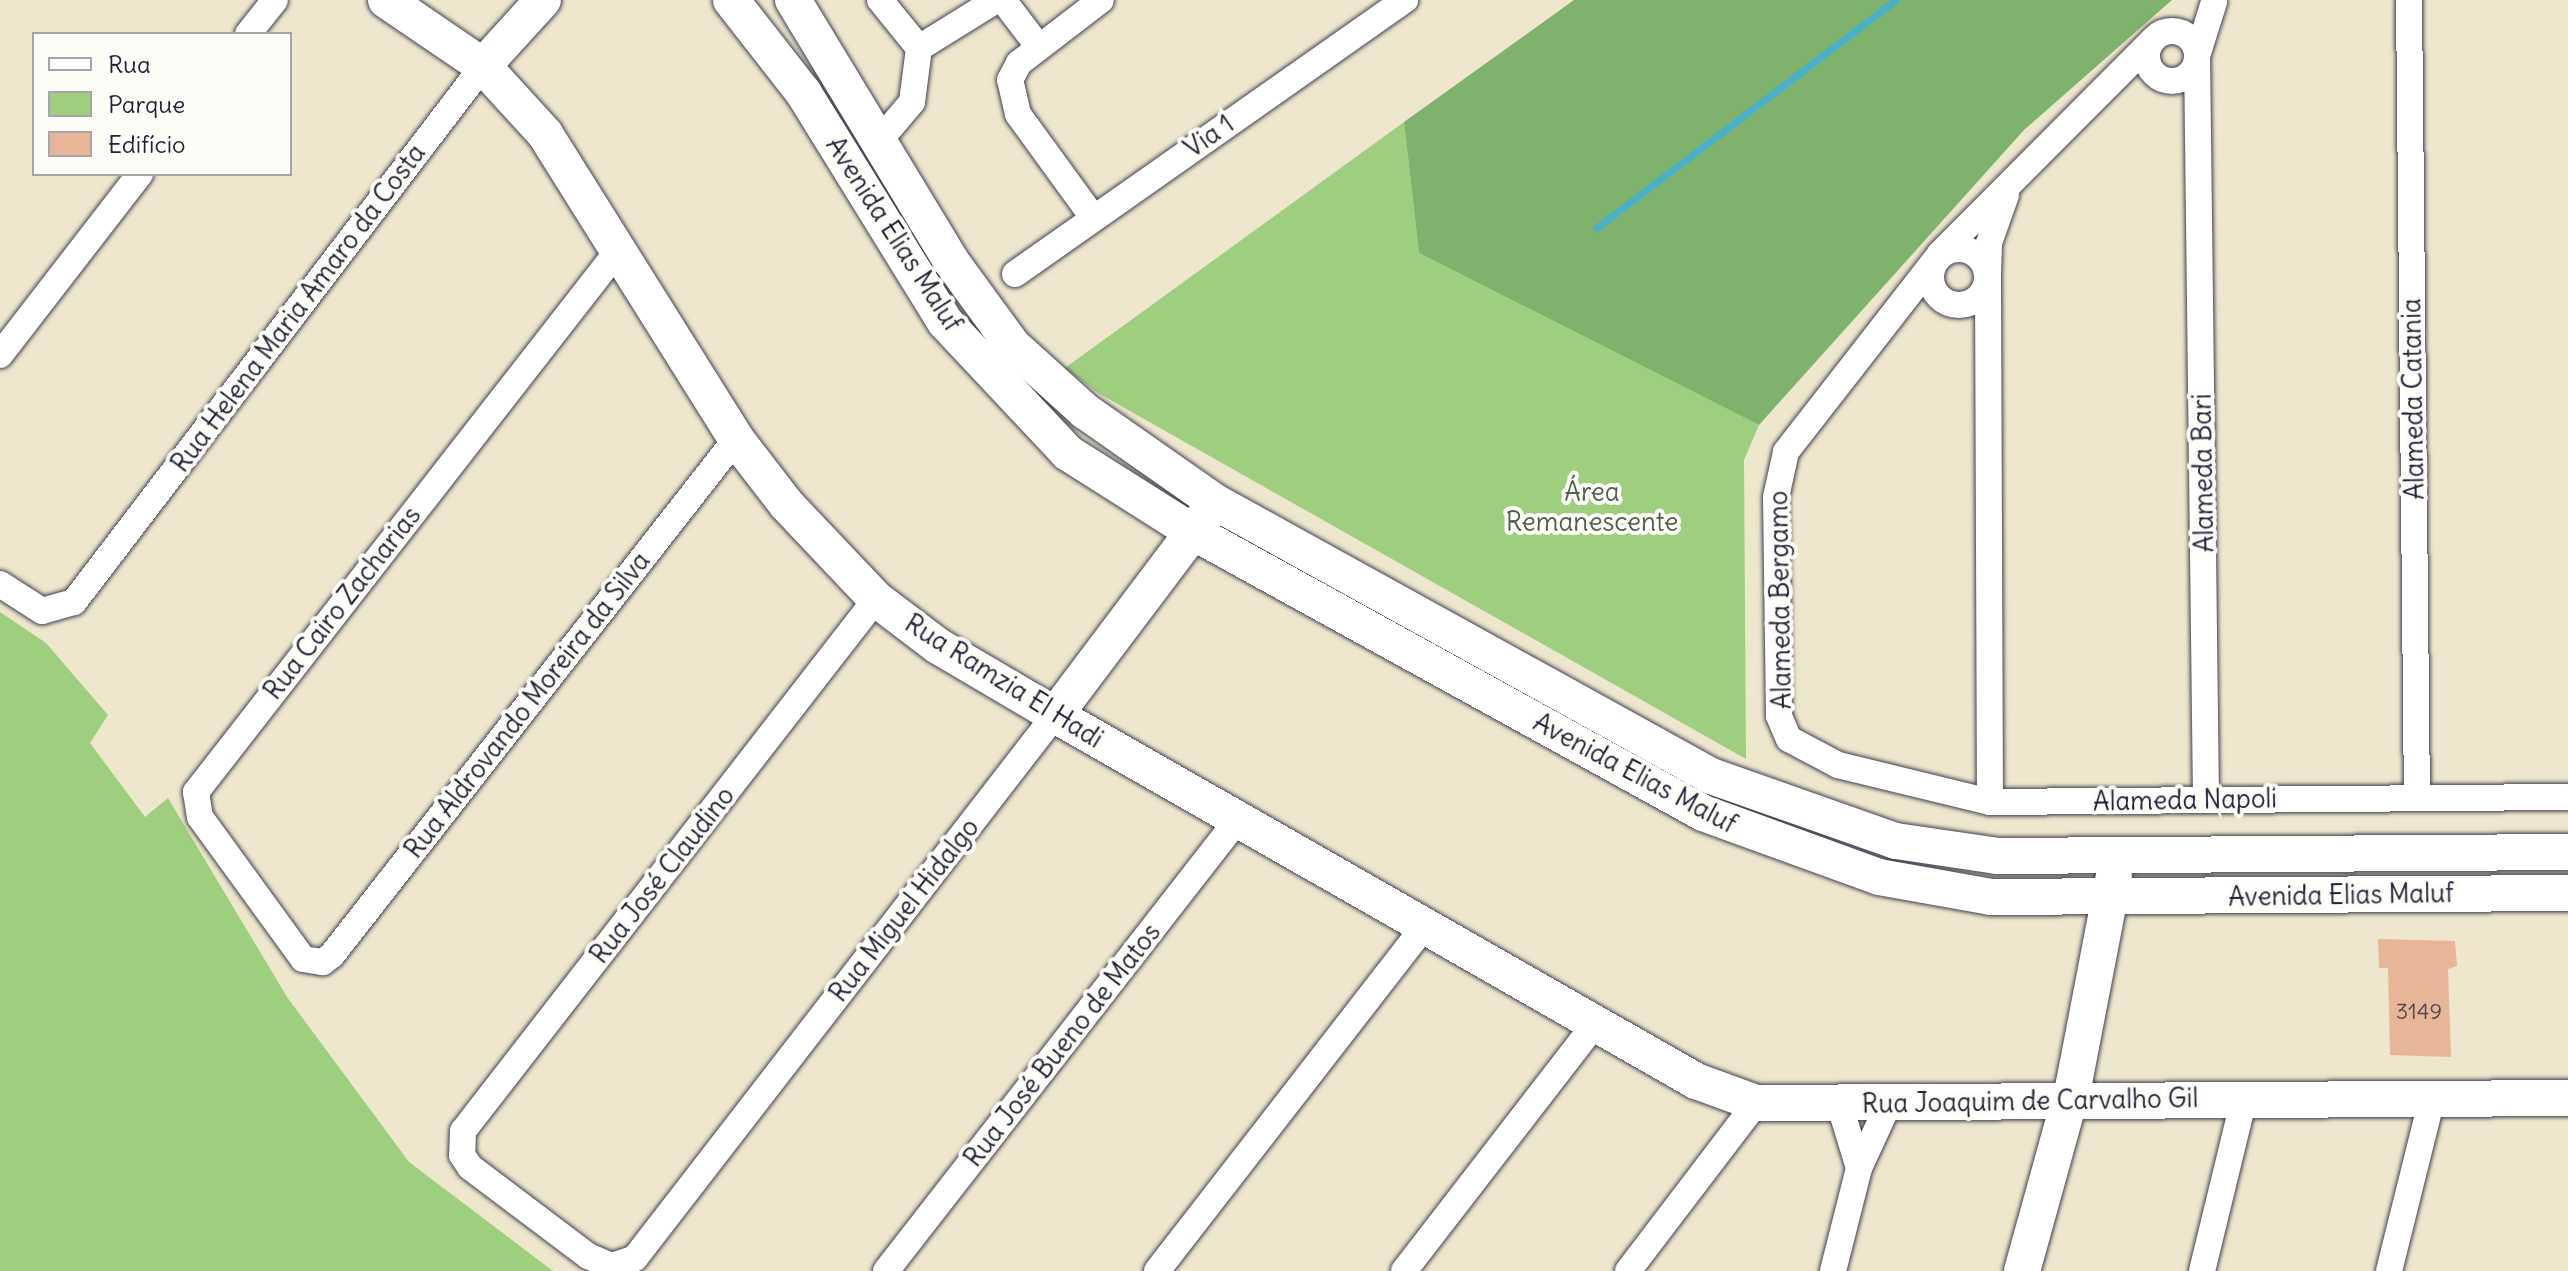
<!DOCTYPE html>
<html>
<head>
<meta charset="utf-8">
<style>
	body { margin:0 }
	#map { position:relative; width:2568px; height:1271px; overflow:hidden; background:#efe7cd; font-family:Delius,sans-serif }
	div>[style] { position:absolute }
	.green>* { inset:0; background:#9ecf7e }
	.forest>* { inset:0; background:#7eb26d }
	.stream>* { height:7px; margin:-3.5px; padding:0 3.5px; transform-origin:3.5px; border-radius:3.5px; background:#48b0c7 }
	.building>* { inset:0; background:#e7b698 }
	.roads { filter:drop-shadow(0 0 2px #414051) drop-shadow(0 0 2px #414051) }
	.street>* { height:26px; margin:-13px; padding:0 13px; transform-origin:13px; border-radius:13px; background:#fff }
	.street>.ring { margin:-13px; padding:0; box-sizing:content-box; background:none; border:26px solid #fff; border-radius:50% }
	.secondary>* { height:36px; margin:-18px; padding:0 18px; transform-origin:18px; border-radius:18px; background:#fff }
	span { translate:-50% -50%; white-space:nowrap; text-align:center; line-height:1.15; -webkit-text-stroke:8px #fdfcf7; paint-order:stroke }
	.number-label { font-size:22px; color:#534752 }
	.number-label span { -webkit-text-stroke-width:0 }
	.street-label { font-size:26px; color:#22223b }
	.park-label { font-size:26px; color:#4d5f52 }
	.legend { position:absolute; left:32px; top:32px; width:260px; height:144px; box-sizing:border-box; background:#fdfcf7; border:2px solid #a5a5ac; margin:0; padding:10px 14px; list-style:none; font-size:24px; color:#22223b }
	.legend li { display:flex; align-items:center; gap:16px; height:40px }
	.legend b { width:40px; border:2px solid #a5a5ac }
</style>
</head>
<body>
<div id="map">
	<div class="green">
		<i style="clip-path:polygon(1404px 122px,1419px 253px,1759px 425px,1744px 460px,1746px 759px,1098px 393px,1065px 368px)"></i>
		<i style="clip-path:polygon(0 612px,46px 643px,108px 715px,90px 743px,145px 817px,168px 798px,287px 997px,409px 1162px,553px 1271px,0 1271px)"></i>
	</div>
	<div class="forest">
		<i style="clip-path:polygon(1574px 0,2172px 0,2024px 130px,1759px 425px,1419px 253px,1404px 122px)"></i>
	</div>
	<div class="stream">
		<i style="left:1596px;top:228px;width:376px;rotate:-37.3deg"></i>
	</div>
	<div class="building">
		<i style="clip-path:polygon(2378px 939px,2455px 941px,2457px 966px,2448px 969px,2451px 1057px,2390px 1055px,2388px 968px,2379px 968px)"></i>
	</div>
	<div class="roads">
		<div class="street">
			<i style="left:1003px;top:0;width:58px;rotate:52.7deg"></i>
			<i style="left:2409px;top:0;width:798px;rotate:89.43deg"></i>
			<i class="ring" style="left:2147px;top:31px;width:24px;height:24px"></i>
			<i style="left:248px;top:34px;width:43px;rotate:-51.5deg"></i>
			<i style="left:2153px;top:40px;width:302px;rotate:134.9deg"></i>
			<i style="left:1940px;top:254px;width:251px;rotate:127.9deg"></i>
			<i style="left:1786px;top:452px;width:46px;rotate:102.5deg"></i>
			<i style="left:1776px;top:497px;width:219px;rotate:89.2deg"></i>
			<i style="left:1779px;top:716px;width:25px;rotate:67deg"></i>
			<i style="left:1789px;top:739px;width:55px;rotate:28deg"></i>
			<i style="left:1838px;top:765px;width:156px;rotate:13.7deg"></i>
			<i style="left:1990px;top:802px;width:578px;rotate:-0.5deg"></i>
			<i style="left:919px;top:48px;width:91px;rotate:-31.9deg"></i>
			<i style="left:879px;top:141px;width:51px;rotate:-49.8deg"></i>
			<i style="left:912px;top:102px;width:54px;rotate:-82.6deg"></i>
			<i style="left:919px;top:48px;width:62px;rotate:-129.1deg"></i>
			<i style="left:1092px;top:216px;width:126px;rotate:-126deg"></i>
			<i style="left:1018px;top:114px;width:35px;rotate:-103deg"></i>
			<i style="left:1010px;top:80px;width:19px;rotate:-62deg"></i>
			<i style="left:1019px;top:63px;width:103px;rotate:-37.5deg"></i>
			<i style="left:620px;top:248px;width:690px;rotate:127.93deg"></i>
			<i style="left:196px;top:792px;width:25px;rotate:81deg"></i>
			<i style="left:200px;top:817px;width:175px;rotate:54deg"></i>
			<i style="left:303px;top:959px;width:20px;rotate:9deg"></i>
			<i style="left:323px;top:962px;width:11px;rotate:-38deg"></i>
			<i style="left:332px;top:955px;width:655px;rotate:-51.94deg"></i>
			<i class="ring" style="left:1931px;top:249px;width:30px;height:30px"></i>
			<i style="left:1015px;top:274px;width:477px;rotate:-35.1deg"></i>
			<i style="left:0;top:355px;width:229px;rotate:-52.3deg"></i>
			<i style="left:0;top:584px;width:50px;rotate:32.7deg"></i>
			<i style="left:42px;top:611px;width:33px;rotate:-16deg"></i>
			<i style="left:74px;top:602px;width:674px;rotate:-52.65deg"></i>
			<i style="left:876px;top:599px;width:673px;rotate:127.82deg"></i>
			<i style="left:463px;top:1131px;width:24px;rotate:92deg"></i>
			<i style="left:462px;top:1155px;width:14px;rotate:56deg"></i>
			<i style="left:470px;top:1167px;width:148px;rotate:37deg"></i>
			<i style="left:588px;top:1256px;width:26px;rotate:23deg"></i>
			<i style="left:612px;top:1266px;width:24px;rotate:-19deg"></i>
			<i style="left:635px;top:1258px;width:686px;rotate:-52.28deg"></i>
			<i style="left:2206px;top:800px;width:744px;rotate:-90.69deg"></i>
			<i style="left:2197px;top:56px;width:57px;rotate:-72.5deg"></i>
			<i style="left:1990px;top:802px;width:528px;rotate:-90.22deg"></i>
			<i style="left:1988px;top:274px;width:31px;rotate:-88deg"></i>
			<i style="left:1989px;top:243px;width:51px;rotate:-70.5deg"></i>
			<i style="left:1839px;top:1103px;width:68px;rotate:72.9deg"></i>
			<i style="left:1859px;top:1168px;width:72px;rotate:-65.2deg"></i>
			<i style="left:886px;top:1271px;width:573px;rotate:-52.09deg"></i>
			<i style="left:1157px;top:1271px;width:437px;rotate:-52.2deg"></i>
			<i style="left:1404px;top:1271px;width:314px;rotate:-52.3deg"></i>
			<i style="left:1628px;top:1271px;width:211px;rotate:-52.7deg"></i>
			<i style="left:1833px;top:1271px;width:106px;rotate:-75.8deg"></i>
			<i style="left:2202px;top:1271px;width:177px;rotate:-76.3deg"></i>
			<i style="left:2389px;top:1271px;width:177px;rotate:-76deg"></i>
		</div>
		<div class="secondary">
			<i style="left:386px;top:0;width:117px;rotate:34.2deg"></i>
			<i style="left:483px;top:66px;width:92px;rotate:47.6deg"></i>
			<i style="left:545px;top:134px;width:360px;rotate:57.9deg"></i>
			<i style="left:736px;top:439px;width:83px;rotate:52.3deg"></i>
			<i style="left:787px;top:505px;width:129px;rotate:46.6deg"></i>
			<i style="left:876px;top:599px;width:78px;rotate:37.2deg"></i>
			<i style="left:938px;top:646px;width:136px;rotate:30.5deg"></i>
			<i style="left:1055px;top:715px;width:738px;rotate:29.73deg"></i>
			<i style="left:1696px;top:1081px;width:64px;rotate:20.1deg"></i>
			<i style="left:1756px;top:1103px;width:812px;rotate:-0.35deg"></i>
			<i style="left:731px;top:0;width:117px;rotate:52deg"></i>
			<i style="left:803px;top:92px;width:270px;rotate:58.3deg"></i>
			<i style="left:945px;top:322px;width:180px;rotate:46.8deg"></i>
			<i style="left:1068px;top:453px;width:148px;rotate:32.3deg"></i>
			<i style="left:1193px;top:532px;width:582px;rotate:28.85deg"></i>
			<i style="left:1703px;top:813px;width:187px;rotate:20deg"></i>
			<i style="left:1879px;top:877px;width:114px;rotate:10.1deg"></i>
			<i style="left:1991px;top:897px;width:577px;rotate:-0.4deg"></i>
			<i style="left:793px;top:0;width:305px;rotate:58.8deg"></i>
			<i style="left:951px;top:261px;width:105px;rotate:53.9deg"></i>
			<i style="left:1013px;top:346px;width:97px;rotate:42.1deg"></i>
			<i style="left:1085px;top:411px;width:159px;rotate:35deg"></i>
			<i style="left:1215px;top:502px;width:567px;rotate:28.92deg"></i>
			<i style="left:1711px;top:776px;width:196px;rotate:19.4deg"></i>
			<i style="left:1896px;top:841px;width:102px;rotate:8.4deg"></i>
			<i style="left:1997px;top:856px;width:571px;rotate:-0.4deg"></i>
			<i style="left:483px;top:66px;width:89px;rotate:-47.7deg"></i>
			<i style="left:1055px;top:715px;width:253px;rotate:-53deg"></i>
			<i style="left:2022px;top:1271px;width:195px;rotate:-74.5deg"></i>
			<i style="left:2074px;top:1083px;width:211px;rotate:-79.1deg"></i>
		</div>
	</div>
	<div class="number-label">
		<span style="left:2419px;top:1012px">3149</span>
	</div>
	<div class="street-label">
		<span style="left:1209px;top:136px;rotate:-35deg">Via 1</span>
		<span style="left:894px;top:234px;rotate:57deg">Avenida Elias Maluf</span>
		<span style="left:298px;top:308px;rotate:-53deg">Rua Helena Maria Amaro da Costa</span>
		<span style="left:2413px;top:399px;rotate:-91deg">Alameda Catania</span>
		<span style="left:2203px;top:473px;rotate:-91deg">Alameda Bari</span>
		<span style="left:1780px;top:600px;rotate:-91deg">Alameda Bergamo</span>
		<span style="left:342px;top:603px;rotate:-52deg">Rua Cairo Zacharias</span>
		<span style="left:1004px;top:681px;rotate:32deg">Rua Ramzia El Hadi</span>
		<span style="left:527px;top:705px;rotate:-52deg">Rua Aldrovando Moreira da Silva</span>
		<span style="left:1635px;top:773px;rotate:28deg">Avenida Elias Maluf</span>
		<span style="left:2185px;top:800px;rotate:-1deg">Alameda Napoli</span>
		<span style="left:662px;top:875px;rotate:-52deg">Rua José Claudino</span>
		<span style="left:2341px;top:895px;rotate:-1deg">Avenida Elias Maluf</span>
		<span style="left:904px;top:910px;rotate:-52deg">Rua Miguel Hidalgo</span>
		<span style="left:1062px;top:1045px;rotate:-52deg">Rua José Bueno de Matos</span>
		<span style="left:2030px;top:1101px;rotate:-1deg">Rua Joaquim de Carvalho Gil</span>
	</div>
	<div class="park-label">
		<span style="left:1592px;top:507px">Área<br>Remanescente</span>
	</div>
	<ul class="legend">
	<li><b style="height:10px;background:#fff"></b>Rua</li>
	<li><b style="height:22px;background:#9ecf7e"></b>Parque</li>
	<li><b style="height:22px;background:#e7b698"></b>Edifício</li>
	</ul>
</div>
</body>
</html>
